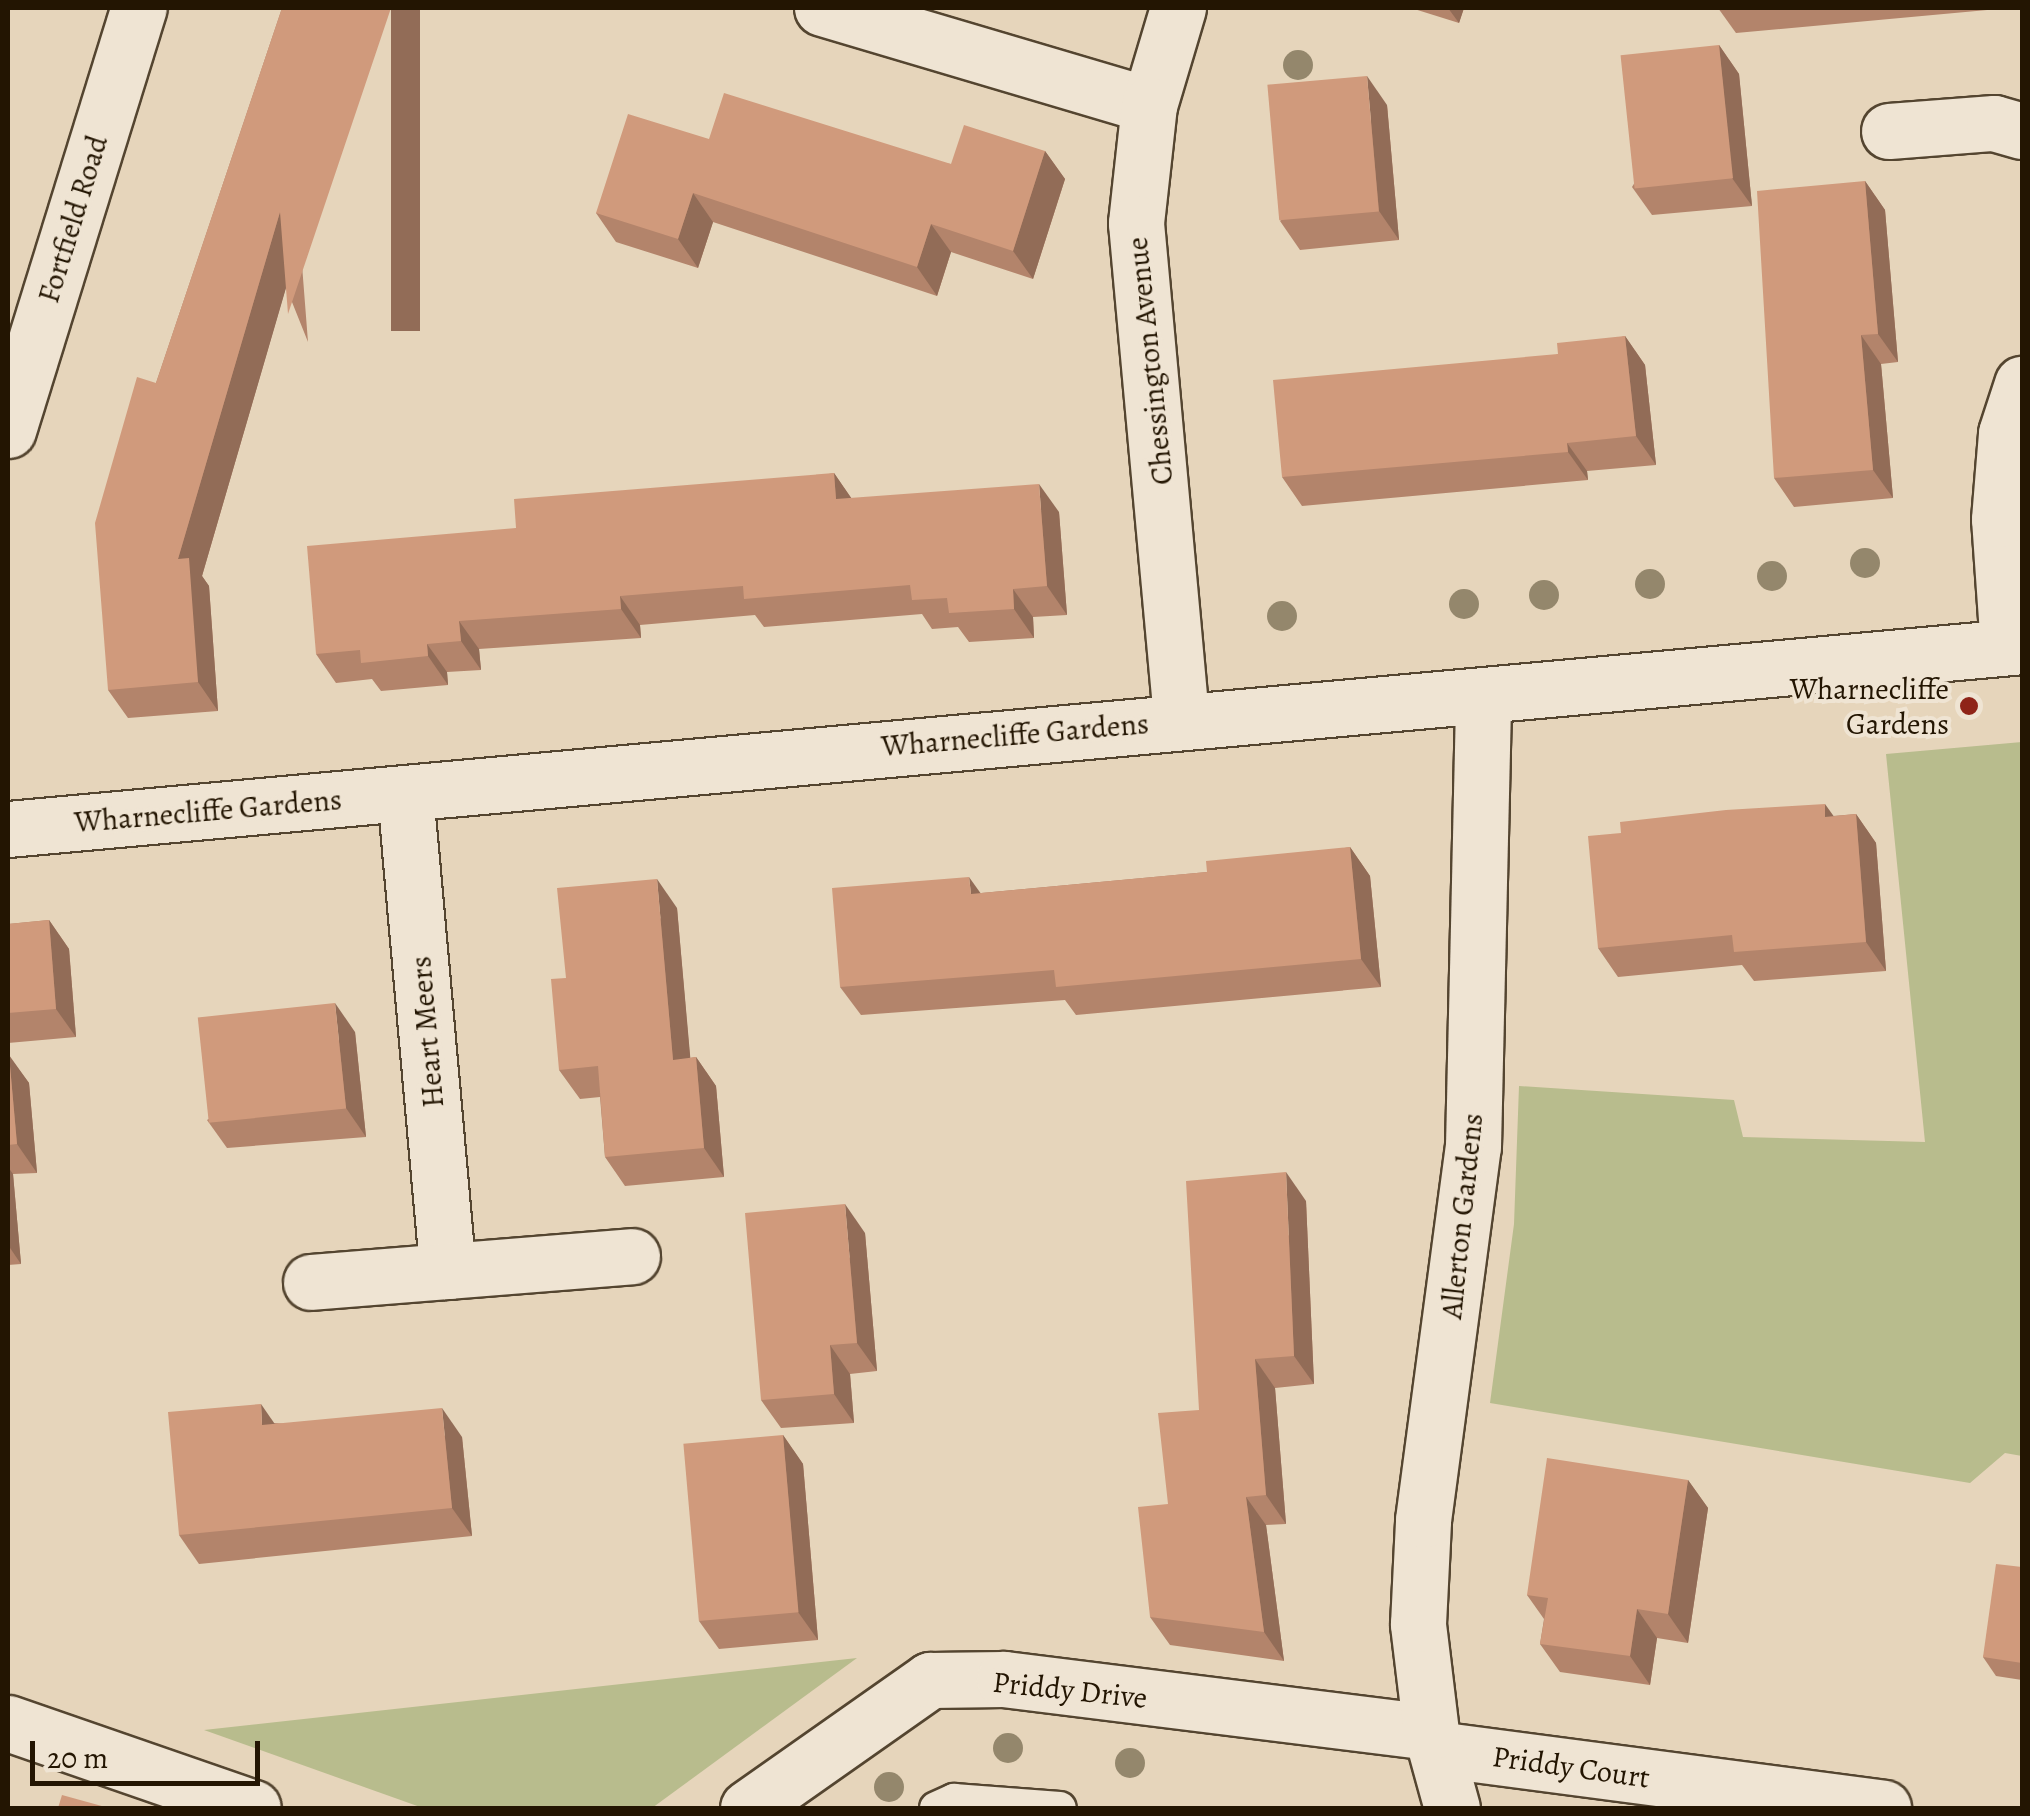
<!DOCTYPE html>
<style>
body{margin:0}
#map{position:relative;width:2030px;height:1816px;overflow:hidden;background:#e6d5bb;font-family:Alegreya,serif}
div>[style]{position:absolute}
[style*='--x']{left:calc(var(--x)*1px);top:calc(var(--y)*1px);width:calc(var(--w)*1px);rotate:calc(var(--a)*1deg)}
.green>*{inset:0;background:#b8bc8d}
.roads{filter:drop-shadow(2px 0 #544530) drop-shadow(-2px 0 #544530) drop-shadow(0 2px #544530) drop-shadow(0 -2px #544530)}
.service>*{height:32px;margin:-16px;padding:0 16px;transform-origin:16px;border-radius:16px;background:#efe4d3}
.minor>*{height:55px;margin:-27.5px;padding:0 27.5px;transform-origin:27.5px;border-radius:27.5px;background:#efe4d3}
.tertiary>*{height:55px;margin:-27.5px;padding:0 27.5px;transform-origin:27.5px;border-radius:27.5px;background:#efe4d3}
.trees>*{width:30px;height:30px;margin:-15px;border-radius:50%;background:#94876c}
.wall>*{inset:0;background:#b3846b}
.shaded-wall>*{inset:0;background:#926c57;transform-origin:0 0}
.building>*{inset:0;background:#d09a7c;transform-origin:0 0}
.dots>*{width:28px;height:28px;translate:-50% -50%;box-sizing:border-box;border:5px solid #efe4d3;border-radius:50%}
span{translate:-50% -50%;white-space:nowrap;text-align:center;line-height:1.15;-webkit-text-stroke:8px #efe4d3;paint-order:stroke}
.street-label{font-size:30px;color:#231502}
.poi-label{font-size:30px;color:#231502}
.right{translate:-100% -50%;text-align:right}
.frame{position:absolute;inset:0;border:10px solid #231502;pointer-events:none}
.scale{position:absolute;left:30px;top:1741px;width:230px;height:45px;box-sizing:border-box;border:5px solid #231502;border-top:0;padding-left:12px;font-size:30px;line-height:35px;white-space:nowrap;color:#231502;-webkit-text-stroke:8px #efe4d3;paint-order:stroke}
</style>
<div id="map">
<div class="green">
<div style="clip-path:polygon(2022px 742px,2022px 1456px,2005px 1453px,1970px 1483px,1490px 1403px,1514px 1224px,1519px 1086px,1734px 1100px,1743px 1137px,1925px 1142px,1886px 754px)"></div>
<div style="clip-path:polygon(857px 1658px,652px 1808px,423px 1808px,204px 1730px)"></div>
</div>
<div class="roads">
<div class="service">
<div style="--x:936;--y:1808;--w:20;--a:-24"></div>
<div style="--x:954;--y:1800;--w:106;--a:4.3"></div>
</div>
<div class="minor">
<div style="--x:822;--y:8;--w:341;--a:16.5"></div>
<div style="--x:1178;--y:8;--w:101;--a:106.6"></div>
<div style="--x:1149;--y:105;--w:119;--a:96.3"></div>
<div style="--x:1136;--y:223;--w:499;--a:84.8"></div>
<div style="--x:1889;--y:131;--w:105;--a:-4.4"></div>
<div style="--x:1994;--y:123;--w:29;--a:16"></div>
<div style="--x:2008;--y:647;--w:128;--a:-94"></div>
<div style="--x:1999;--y:519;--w:86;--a:-85.3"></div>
<div style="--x:2006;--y:433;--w:52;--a:-71.9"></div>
<div style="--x:405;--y:793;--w:480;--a:84.9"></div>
<div style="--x:311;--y:1282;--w:322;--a:-4.6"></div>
<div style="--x:8;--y:1723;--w:259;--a:19.1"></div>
<div style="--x:1437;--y:1749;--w:450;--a:7.5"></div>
<div style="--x:748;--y:1808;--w:223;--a:-35.1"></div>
<div style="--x:930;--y:1680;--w:74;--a:-0.8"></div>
<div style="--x:1004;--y:1679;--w:430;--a:7.1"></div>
<div style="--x:1452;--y:1808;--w:79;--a:-105.4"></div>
<div style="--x:1431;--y:1732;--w:109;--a:-96.9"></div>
<div style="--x:1418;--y:1624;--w:104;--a:-87.2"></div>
<div style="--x:1423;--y:1520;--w:377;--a:-82.4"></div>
<div style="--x:1473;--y:1146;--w:449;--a:-88.7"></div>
</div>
<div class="tertiary">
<div style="--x:8;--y:430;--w:442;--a:-72.8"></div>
<div style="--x:8;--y:829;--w:2022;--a:-5.19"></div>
</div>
</div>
<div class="trees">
<div style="left:1298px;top:65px"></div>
<div style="left:1865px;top:563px"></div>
<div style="left:1772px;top:576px"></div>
<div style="left:1650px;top:584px"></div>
<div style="left:1544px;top:595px"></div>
<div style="left:1464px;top:604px"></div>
<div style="left:1282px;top:616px"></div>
<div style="left:1008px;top:1748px"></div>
<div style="left:1130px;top:1763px"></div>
<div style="left:889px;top:1787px"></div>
</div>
<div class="wall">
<div style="clip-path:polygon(282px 8px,308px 342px,286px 287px,202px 576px,209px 586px,218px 711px,128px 718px,108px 690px,156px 383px)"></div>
<div style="clip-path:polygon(1411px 8px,1464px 8px,1459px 23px)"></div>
<div style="clip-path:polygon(1718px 8px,1998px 8px,1998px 9px,1736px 33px)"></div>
<div style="clip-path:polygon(1719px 45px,1739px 74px,1752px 206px,1652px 215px,1632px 187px)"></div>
<div style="clip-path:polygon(1387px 105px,1399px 240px,1300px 250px,1280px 221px)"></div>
<div style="clip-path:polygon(709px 139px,951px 164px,1045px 151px,1065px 179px,1033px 279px,951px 252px,937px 296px,713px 222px,698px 268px,616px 242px,596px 213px)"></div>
<div style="clip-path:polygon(1865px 181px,1885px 210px,1898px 362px,1881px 364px,1893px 498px,1794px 507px,1774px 478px)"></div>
<div style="clip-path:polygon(1625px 336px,1645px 365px,1656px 465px,1587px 471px,1588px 480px,1302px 506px,1282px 477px,1558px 354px)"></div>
<div style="clip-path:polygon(834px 473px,851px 498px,1059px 512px,1067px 615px,1033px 617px,1034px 638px,969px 642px,958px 627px,932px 629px,922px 614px,764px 627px,755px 615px,640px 625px,641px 638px,479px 649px,481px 670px,447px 672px,448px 685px,381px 691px,372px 679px,336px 683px,316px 654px,516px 528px)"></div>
<div style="clip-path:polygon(1856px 814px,1876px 843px,1886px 971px,1754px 981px,1742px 965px,1618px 977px,1598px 948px,1833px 816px)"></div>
<div style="clip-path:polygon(1350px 847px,1370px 876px,1381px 987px,1076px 1015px,1065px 1000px,861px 1015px,840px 987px,981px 893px,1207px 872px)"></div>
<div style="clip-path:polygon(677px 908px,690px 1058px,696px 1057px,716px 1086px,724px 1177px,625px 1186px,605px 1157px,600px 1097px,580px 1099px,559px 1070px,566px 978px)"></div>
<div style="clip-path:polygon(49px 920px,69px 949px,76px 1037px,8px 1043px,8px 924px)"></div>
<div style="clip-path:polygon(355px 1032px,366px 1137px,227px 1148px,207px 1120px)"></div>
<div style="clip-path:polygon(8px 1055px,29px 1083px,37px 1173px,13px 1174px,21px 1264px,8px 1265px)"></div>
<div style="clip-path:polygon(1306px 1201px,1314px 1384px,1275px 1388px,1286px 1524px,1266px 1525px,1284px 1661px,1170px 1645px,1150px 1617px,1168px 1504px,1199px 1410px)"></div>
<div style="clip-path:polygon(865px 1233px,877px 1371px,850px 1374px,854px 1423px,781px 1428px,761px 1400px)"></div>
<div style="clip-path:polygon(274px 1423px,462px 1437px,472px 1536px,199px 1564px,179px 1535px)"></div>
<div style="clip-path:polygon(783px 1435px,803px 1464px,818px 1640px,719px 1649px,699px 1621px)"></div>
<div style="clip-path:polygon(1688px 1480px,1708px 1508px,1688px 1643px,1657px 1638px,1650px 1685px,1560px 1672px,1540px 1644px,1544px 1619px,1527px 1595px)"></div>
<div style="clip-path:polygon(2022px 1567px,2022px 1680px,1996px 1676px,1983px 1657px)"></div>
</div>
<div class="shaded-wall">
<div style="left:391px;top:8px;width:29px;height:323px"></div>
<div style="clip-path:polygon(1448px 8px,1464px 8px,1459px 23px)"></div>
<div style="clip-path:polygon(1719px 45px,1739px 74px,1752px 206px,1732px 178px)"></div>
<div style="clip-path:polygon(1367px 76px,1387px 105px,1399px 240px,1379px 211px)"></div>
<div style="clip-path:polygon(1045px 151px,1065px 179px,1033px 279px,1013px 251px)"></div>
<div style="clip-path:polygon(1865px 181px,1885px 210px,1898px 362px,1878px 334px)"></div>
<div style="clip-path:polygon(693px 193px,713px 222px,698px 268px,678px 239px)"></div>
<div style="clip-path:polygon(280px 212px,300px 240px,202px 576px,209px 586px,218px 711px,198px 682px,178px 559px)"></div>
<div style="clip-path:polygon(931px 224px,951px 252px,937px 296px,917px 267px)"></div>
<div style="clip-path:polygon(1861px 335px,1881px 364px,1893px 498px,1873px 470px)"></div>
<div style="clip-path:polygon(1625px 336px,1645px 365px,1656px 465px,1636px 436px)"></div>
<div style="clip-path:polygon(1567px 443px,1587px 471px,1588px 480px,1568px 452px)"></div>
<div style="clip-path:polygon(834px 473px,854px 502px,836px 499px)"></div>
<div style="clip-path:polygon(1039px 484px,1059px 512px,1067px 615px,1047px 586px)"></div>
<div style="clip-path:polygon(1013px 589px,1033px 617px,1034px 638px,1014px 609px)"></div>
<div style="clip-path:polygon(620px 596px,640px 625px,641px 638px,621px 609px)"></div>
<div style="clip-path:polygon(459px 621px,479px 649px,481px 670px,461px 641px)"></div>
<div style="clip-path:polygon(427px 644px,447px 672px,448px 685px,428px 656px)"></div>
<div style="clip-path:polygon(1825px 804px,1845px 832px,1825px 817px)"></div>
<div style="clip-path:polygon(1856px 814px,1876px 843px,1886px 971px,1866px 942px)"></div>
<div style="clip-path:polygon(1350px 847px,1370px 876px,1381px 987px,1361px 959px)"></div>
<div style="clip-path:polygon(969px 877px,989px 905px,971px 894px)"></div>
<div style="clip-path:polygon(657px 879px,677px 908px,693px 1088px,673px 1060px)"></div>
<div style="clip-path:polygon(49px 920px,69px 949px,76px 1037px,56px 1009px)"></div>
<div style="clip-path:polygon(335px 1003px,355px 1032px,366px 1137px,346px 1108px)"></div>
<div style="clip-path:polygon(9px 1055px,29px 1083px,37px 1173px,17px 1144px)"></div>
<div style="clip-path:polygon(696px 1057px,716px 1086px,724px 1177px,704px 1148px)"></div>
<div style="clip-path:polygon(8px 1167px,13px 1174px,21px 1264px,8px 1245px)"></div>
<div style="clip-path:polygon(1286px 1172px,1306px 1201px,1314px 1384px,1294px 1356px)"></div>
<div style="clip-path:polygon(845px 1204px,865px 1233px,877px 1371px,857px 1343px)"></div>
<div style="clip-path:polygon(830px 1345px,850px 1374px,854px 1423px,834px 1394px)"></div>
<div style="clip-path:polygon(1255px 1359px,1275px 1388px,1286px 1524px,1266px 1495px)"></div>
<div style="clip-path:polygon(261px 1404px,281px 1433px,262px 1425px)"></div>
<div style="clip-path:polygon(442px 1408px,462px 1437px,472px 1536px,452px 1508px)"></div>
<div style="clip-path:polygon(783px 1435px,803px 1464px,818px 1640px,798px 1612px)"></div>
<div style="clip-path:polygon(1688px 1480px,1708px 1508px,1688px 1643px,1668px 1614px)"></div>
<div style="clip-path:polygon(1246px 1497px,1266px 1525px,1284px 1661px,1264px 1632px)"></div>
<div style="clip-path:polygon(1637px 1609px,1657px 1638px,1650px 1685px,1630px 1656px)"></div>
</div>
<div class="building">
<div style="clip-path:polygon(282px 8px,391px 8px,288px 314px,280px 212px,178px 559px,189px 558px,198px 682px,108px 690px,95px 523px,137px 377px,156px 383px)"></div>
<div style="left:1719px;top:45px;width:134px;height:99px;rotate:84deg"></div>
<div style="left:1367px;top:76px;width:136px;height:100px;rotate:85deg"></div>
<div style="clip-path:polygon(724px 93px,951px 164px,964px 125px,1045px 151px,1013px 251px,931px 224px,917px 267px,693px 193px,678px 239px,596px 213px,628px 114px,709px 139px)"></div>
<div style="clip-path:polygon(1865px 181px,1878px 334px,1861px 335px,1873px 470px,1774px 478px,1757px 191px)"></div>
<div style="clip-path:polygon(1625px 336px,1636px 436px,1567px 443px,1568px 452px,1282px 477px,1273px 380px,1558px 354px,1557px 343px)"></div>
<div style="clip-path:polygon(834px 473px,836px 499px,1039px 484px,1047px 586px,1013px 589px,1014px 609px,949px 613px,947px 598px,912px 600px,910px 585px,744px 599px,743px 586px,620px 596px,621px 609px,459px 621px,461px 641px,427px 644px,428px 656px,361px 663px,360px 650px,316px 654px,307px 546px,516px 528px,514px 499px)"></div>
<div style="clip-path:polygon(1825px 804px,1825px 817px,1856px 814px,1866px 942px,1734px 952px,1732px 935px,1598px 948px,1588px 836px,1621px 833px,1620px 822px,1726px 810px)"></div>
<div style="clip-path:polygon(1350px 847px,1361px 959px,1056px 987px,1054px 970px,840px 987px,832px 888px,969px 877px,971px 894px,1207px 872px,1206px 861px)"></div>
<div style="clip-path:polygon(657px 879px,673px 1060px,696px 1057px,704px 1148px,605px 1157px,598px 1066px,559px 1070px,551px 979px,566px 978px,557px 888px)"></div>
<div style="clip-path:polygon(49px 920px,56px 1009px,8px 1013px,8px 924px)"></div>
<div style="left:335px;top:1003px;width:106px;height:138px;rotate:84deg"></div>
<div style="clip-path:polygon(8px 1055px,9px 1055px,17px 1144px,8px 1145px)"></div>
<div style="clip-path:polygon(1286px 1172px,1294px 1356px,1255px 1359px,1266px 1495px,1246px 1497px,1264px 1632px,1150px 1617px,1138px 1507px,1168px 1504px,1158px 1413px,1199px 1410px,1186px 1181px)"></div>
<div style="clip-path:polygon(845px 1204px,857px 1343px,830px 1345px,834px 1394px,761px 1400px,745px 1213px)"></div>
<div style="clip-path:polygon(261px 1404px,262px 1425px,442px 1408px,452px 1508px,179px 1535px,168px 1412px)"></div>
<div style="left:783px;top:1435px;width:178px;height:100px;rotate:85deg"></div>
<div style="clip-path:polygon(1547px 1458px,1688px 1480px,1668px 1614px,1637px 1609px,1630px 1656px,1540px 1644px,1548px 1598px,1527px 1595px)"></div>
<div style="clip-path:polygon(1996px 1564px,2022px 1567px,2022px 1663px,1983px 1657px)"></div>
<div style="clip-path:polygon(62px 1795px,109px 1808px,58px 1808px)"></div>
</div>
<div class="dots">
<div style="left:1969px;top:706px;background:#8f2418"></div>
</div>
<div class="street-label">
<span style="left:73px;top:219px;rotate:-73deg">Fortfield Road</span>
<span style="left:1150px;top:361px;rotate:-96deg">Chessington Avenue</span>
<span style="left:1015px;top:735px;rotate:-5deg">Wharnecliffe Gardens</span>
<span style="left:208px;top:811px;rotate:-5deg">Wharnecliffe Gardens</span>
<span style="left:427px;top:1032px;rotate:-95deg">Heart Meers</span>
<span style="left:1462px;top:1216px;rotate:-84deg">Allerton Gardens</span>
<span style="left:1070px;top:1690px;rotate:6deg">Priddy Drive</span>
<span style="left:1571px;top:1767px;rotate:8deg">Priddy Court</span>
</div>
<div class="poi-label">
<span class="right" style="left:1949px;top:706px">Wharnecliffe<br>Gardens</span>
</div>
<div class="frame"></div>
<div class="scale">20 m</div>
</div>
